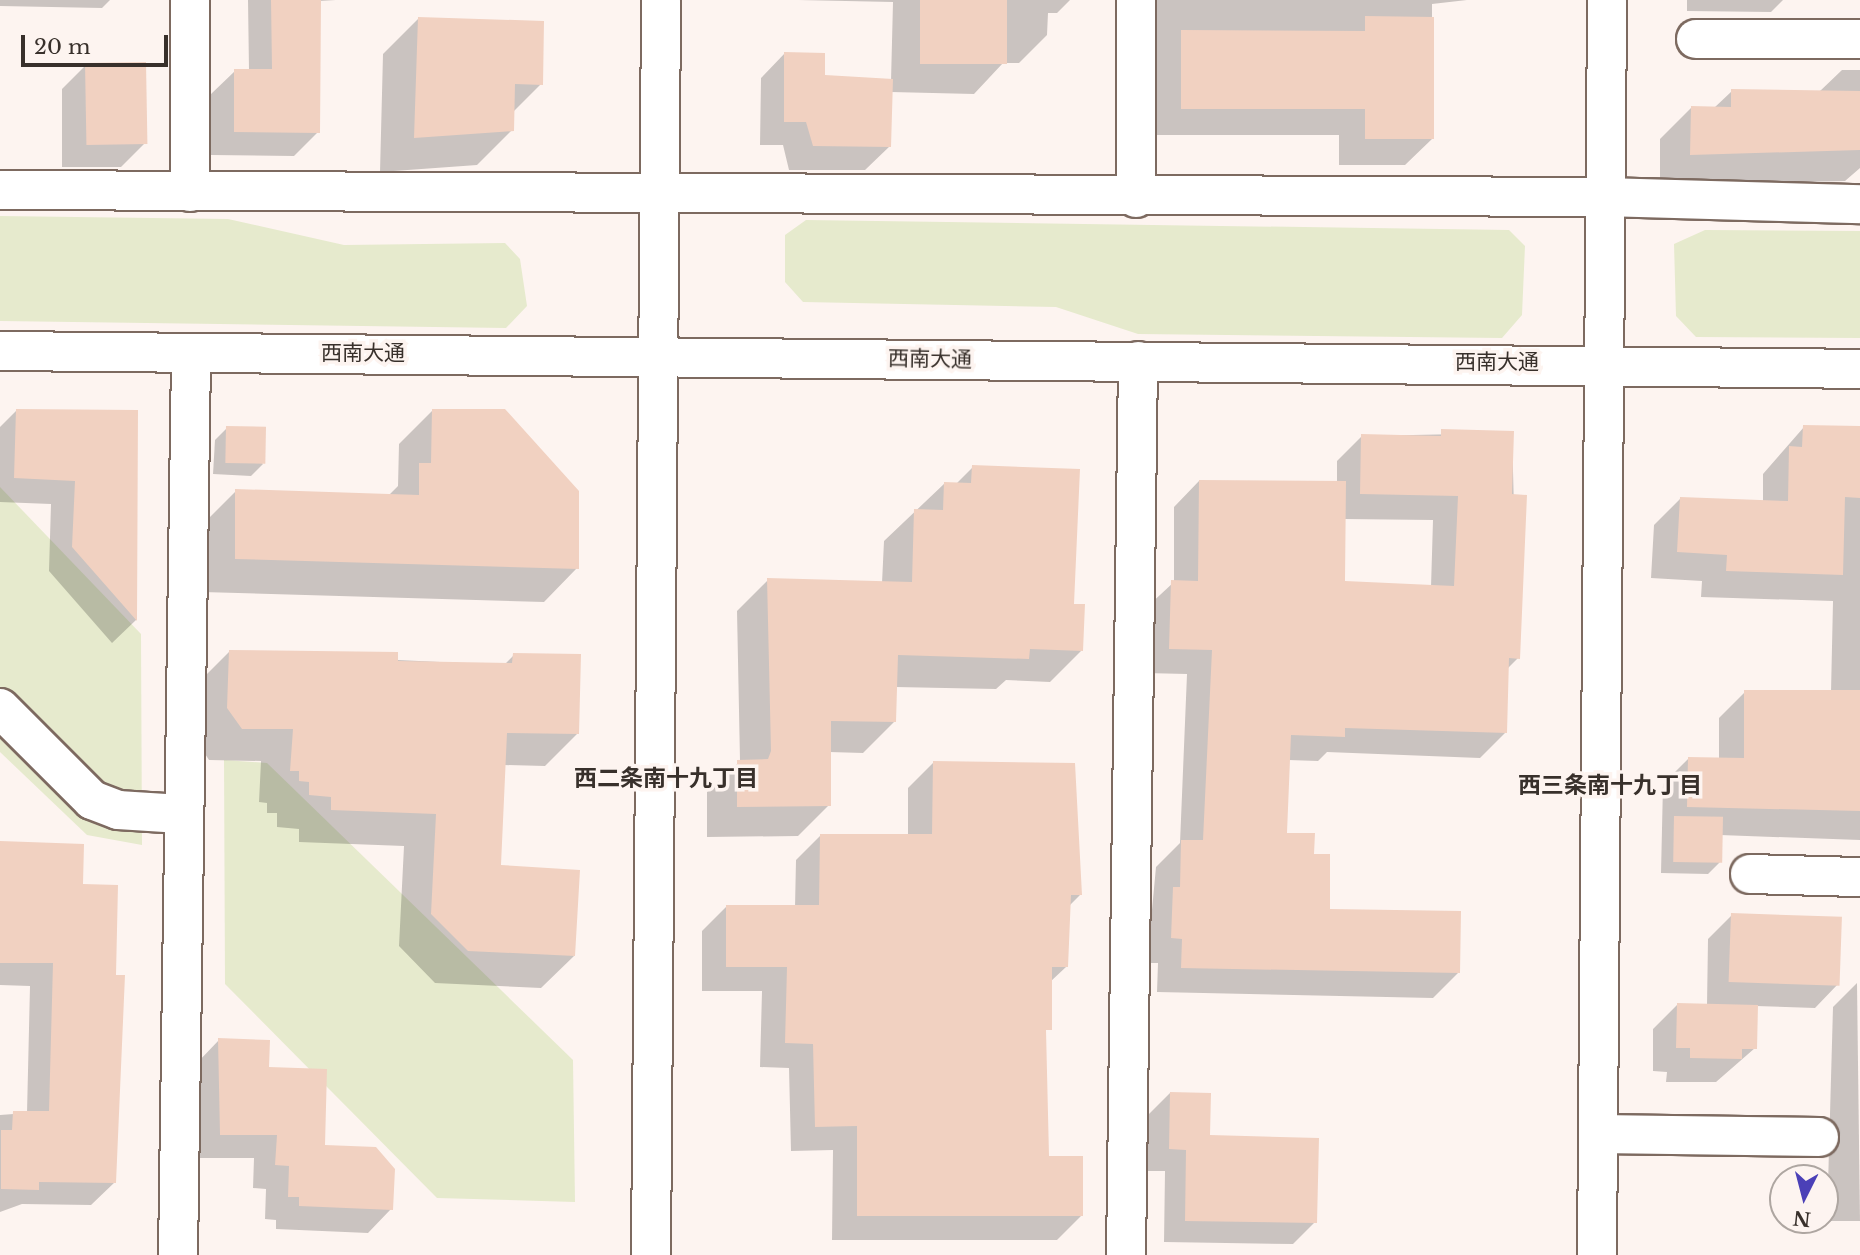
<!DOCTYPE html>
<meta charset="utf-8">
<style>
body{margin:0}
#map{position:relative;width:1860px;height:1255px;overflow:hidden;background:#fdf4f0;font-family:"Libre Baskerville","Noto Sans JP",serif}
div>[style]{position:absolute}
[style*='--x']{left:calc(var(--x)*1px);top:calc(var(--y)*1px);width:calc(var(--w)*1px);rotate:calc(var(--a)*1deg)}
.green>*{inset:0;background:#e6eacd}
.shadow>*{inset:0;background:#0003}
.building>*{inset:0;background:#f1d1c1;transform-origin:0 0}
.roads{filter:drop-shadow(2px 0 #7d6a60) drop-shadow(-2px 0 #7d6a60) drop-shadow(0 2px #7d6a60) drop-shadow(0 -2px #7d6a60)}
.minor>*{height:38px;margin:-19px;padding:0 19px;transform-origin:19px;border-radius:19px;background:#fff}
span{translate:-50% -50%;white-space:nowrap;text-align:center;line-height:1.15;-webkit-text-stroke:7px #fdf4f0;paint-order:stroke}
.street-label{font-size:21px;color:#38302b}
.neighbourhood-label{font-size:23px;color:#38302b;font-weight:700}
.north{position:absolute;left:1769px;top:1164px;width:70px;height:70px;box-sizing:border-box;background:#fdf4f0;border:2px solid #aea6a1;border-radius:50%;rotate:186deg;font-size:19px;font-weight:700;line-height:28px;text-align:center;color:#38302b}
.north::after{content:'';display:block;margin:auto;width:24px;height:32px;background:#4b40b7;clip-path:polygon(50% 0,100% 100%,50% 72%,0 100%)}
.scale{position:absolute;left:21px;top:35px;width:147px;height:32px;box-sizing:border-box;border:4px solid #38302b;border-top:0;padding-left:9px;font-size:21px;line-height:24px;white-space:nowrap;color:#38302b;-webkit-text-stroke:5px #fdf4f0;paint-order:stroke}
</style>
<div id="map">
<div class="green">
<div style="clip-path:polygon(0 216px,228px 219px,344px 245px,505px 243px,520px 259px,527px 306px,506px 328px,0 321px)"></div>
<div style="clip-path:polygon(806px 220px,1509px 230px,1525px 246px,1522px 315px,1502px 338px,1138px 334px,1056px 307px,803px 302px,785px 282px,785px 235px)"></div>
<div style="clip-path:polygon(1705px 230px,1860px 231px,1860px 338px,1696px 337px,1676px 316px,1674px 244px)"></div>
<div style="clip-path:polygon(0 487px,141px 634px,142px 845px,87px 835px,0 752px)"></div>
<div style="clip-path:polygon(224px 760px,267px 763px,573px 1060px,575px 1202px,437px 1198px,225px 984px)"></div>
</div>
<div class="shadow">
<div style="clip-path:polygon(0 0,110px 0,102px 8px,0 6px)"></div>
<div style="clip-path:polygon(248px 0,336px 0,319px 1px,318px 132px,294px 156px,211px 155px,211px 94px,235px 71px,249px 71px)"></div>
<div style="clip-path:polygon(798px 0,1070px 0,1057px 13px,1048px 13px,1047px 35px,1019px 63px,1003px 63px,974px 94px,891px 92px,890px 146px,865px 170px,789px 170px,783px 145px,760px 145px,761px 78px,785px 53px,823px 77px,891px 81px,893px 2px)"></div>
<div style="clip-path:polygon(1153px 0,1467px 0,1432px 4px,1432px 139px,1405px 165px,1339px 165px,1339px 135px,1155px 135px)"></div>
<div style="clip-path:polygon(1687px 0,1783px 0,1771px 12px,1687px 11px)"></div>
<div style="clip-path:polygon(418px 19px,541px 84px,512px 113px,512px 130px,477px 165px,380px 172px,383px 54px)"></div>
<div style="clip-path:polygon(86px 65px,145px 143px,121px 167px,62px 167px,62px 89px)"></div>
<div style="clip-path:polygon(1842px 70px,1860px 70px,1860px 168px,1845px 181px,1660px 185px,1660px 139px,1691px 108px,1714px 108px,1732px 91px,1819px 92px)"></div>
<div style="clip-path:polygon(17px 410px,136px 412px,136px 620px,112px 643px,49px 571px,51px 504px,0 502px,0 427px)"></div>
<div style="clip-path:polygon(432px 411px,577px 568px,544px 602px,202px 592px,202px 525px,236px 491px,388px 496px,398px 486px,399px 444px)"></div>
<div style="clip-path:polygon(1804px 427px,1860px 428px,1860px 840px,1720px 835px,1720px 862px,1708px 874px,1661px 873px,1663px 784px,1689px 758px,1719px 759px,1719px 718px,1745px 692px,1831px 692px,1833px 601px,1701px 597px,1702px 581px,1651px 578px,1654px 525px,1680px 499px,1763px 502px,1763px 474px)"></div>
<div style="clip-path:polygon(227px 428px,263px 464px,251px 476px,213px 474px,215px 440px)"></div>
<div style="clip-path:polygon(evenodd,1512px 433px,1518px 658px,1507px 669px,1505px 733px,1480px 758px,1327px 752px,1318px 761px,1288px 760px,1285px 835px,1312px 855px,1328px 911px,1458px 973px,1433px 998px,1157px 992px,1158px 963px,1147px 963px,1156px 867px,1180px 843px,1187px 674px,1144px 673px,1147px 607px,1174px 582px,1174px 507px,1199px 481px,1337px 483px,1337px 461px,1362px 436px,1512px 433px,1344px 519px,1433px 520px,1431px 587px,1343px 583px,1344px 519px)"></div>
<div style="clip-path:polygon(973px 467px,1072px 606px,1081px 651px,1050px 682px,1006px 680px,996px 689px,895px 687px,894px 722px,863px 753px,829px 752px,829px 805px,798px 836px,707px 837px,707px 792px,740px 761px,737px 611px,768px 580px,882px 583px,884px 541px,945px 483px,956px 484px)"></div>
<div style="clip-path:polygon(229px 652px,504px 665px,514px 655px,578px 733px,545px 766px,504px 765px,500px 867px,574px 956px,541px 988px,435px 983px,399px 946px,404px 846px,299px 842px,299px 829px,277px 827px,277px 813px,267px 813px,267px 803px,259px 802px,261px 761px,209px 760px,196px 740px,197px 684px)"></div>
<div style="clip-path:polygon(933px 763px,1080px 895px,1069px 906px,1066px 967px,1050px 982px,1045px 1035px,1048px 1158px,1082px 1215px,1057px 1240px,832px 1240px,833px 1150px,791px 1151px,789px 1068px,760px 1067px,762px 991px,702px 991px,702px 931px,727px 906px,795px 907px,796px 860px,821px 835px,908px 836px,908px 788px)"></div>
<div style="clip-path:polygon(0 843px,81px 886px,115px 1182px,91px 1205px,22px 1204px,0 1212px,0 1115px,27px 1113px,30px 986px,0 985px)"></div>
<div style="clip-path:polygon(1732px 915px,1839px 983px,1815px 1008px,1756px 1006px,1755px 1048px,1716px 1082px,1666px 1082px,1667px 1072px,1653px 1071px,1653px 1029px,1677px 1005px,1707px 1005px,1708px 939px)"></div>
<div style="clip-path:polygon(1857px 983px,1860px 1221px,1827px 1221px,1833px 1007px)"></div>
<div style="clip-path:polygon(219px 1040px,267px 1069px,323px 1147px,391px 1209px,368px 1233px,276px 1229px,276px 1220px,265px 1219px,266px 1189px,253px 1188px,254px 1158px,197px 1158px,196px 1064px)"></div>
<div style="clip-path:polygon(1170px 1093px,1208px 1137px,1315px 1222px,1293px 1244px,1164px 1242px,1165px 1171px,1147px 1171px,1148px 1115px)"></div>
</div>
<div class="building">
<div style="clip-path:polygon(271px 0,321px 0,320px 133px,234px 132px,234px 69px,272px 69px)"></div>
<div style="left:920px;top:0;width:87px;height:64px"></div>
<div style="clip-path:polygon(1365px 16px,1434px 17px,1434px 139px,1365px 139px,1365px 109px,1181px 109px,1181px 30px,1365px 31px)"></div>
<div style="clip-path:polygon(418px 17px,544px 21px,543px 85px,515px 84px,514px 131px,414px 138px)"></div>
<div style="clip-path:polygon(784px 52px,825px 53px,825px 75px,893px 79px,891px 147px,813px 146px,806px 122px,784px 122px)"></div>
<div style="left:146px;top:62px;width:82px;height:61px;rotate:89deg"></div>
<div style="clip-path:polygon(1731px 89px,1860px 91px,1860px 150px,1690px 155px,1691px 106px,1731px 107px)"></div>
<div style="clip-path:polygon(16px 409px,138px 410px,137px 621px,72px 547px,75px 481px,14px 478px)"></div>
<div style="clip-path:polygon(432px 409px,505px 409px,579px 491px,579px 569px,235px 559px,235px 489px,419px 495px,419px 463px,431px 463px)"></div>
<div style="clip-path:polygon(1803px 425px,1860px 426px,1860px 498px,1845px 497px,1843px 575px,1726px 571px,1727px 555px,1677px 552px,1680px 497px,1788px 501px,1789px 446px,1802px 447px)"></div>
<div style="left:226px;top:426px;width:40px;height:37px;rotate:1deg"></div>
<div style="clip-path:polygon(1441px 429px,1514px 431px,1512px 494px,1527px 495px,1520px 659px,1509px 658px,1507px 733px,1345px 728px,1345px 737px,1291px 735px,1287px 833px,1315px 833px,1314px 854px,1330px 854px,1330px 909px,1461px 911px,1460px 973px,1181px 968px,1182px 939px,1171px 938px,1173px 887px,1180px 887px,1181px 840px,1203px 840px,1212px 650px,1169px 649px,1171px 580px,1198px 581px,1199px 480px,1346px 481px,1345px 581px,1454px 586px,1458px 496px,1360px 494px,1361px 434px,1441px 436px)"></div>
<div style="clip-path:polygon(972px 465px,1080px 469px,1074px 604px,1085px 604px,1083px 651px,1030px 649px,1029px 659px,898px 655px,896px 722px,831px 721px,831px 806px,737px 807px,737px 760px,768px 759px,771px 751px,767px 578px,912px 582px,914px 509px,943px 510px,944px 482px,971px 483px)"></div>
<div style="clip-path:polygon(229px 650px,398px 652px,398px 661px,512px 663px,513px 653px,581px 654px,579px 734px,507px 733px,501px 865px,580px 870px,575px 956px,468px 951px,431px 914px,436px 814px,331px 810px,331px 797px,309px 795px,309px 782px,299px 781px,299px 771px,290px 771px,293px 729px,242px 729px,227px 708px)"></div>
<div style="clip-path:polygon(1744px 690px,1860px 690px,1860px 811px,1687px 807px,1688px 757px,1744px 758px)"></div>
<div style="clip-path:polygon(933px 761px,1075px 763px,1082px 895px,1071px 895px,1068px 967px,1052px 967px,1052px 1030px,1046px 1030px,1049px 1156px,1083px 1156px,1083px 1216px,857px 1216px,857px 1126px,815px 1127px,813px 1044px,785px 1043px,787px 967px,726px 967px,726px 905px,819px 905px,820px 834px,932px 834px)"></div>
<div style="left:1674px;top:816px;width:49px;height:46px;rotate:1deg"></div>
<div style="clip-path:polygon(0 841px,84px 844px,83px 884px,118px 885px,116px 975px,125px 975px,116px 1183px,39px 1182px,39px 1190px,1px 1189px,1px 1130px,12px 1130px,13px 1111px,49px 1111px,53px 963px,0 963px)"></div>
<div style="left:1731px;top:913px;width:111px;height:69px;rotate:2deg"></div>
<div style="clip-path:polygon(1677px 1003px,1758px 1005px,1757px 1049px,1742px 1049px,1742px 1059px,1690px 1058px,1690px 1048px,1676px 1048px)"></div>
<div style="clip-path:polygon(218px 1038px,270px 1040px,269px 1067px,327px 1069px,325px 1145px,376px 1147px,395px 1169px,393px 1210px,299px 1206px,299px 1197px,288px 1197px,289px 1166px,275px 1165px,277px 1135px,220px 1135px)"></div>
<div style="clip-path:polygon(1170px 1092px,1211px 1093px,1210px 1135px,1319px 1138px,1317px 1223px,1185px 1221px,1186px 1150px,1169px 1149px)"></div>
</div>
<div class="roads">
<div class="minor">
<div style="--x:1696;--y:39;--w:164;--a:0"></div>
<div style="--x:0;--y:190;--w:1605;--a:0.25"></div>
<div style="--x:1605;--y:197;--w:255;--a:1.6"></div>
<div style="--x:190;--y:192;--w:192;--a:-90"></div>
<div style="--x:1136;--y:198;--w:198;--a:-90"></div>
<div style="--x:0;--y:351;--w:1860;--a:0.55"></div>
<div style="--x:0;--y:708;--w:130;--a:45"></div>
<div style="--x:92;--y:800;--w:28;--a:21"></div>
<div style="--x:118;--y:810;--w:63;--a:3.6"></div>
<div style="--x:1750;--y:874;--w:110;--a:1.6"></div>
<div style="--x:1599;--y:1134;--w:220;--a:0.8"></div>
<div style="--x:178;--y:1255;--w:902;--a:-89.17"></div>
<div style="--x:651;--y:1255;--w:1255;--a:-89.54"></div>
<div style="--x:1126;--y:1255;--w:894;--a:-89.23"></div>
<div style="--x:1597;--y:1255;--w:1255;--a:-89.54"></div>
</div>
</div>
<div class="street-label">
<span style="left:363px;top:353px">西南大通</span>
<span style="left:930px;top:359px;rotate:1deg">西南大通</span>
<span style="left:1497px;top:362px">西南大通</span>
</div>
<div class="neighbourhood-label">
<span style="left:666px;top:778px">西二条南十九丁目</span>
<span style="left:1610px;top:785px">西三条南十九丁目</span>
</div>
<div class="north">N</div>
<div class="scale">20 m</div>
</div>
